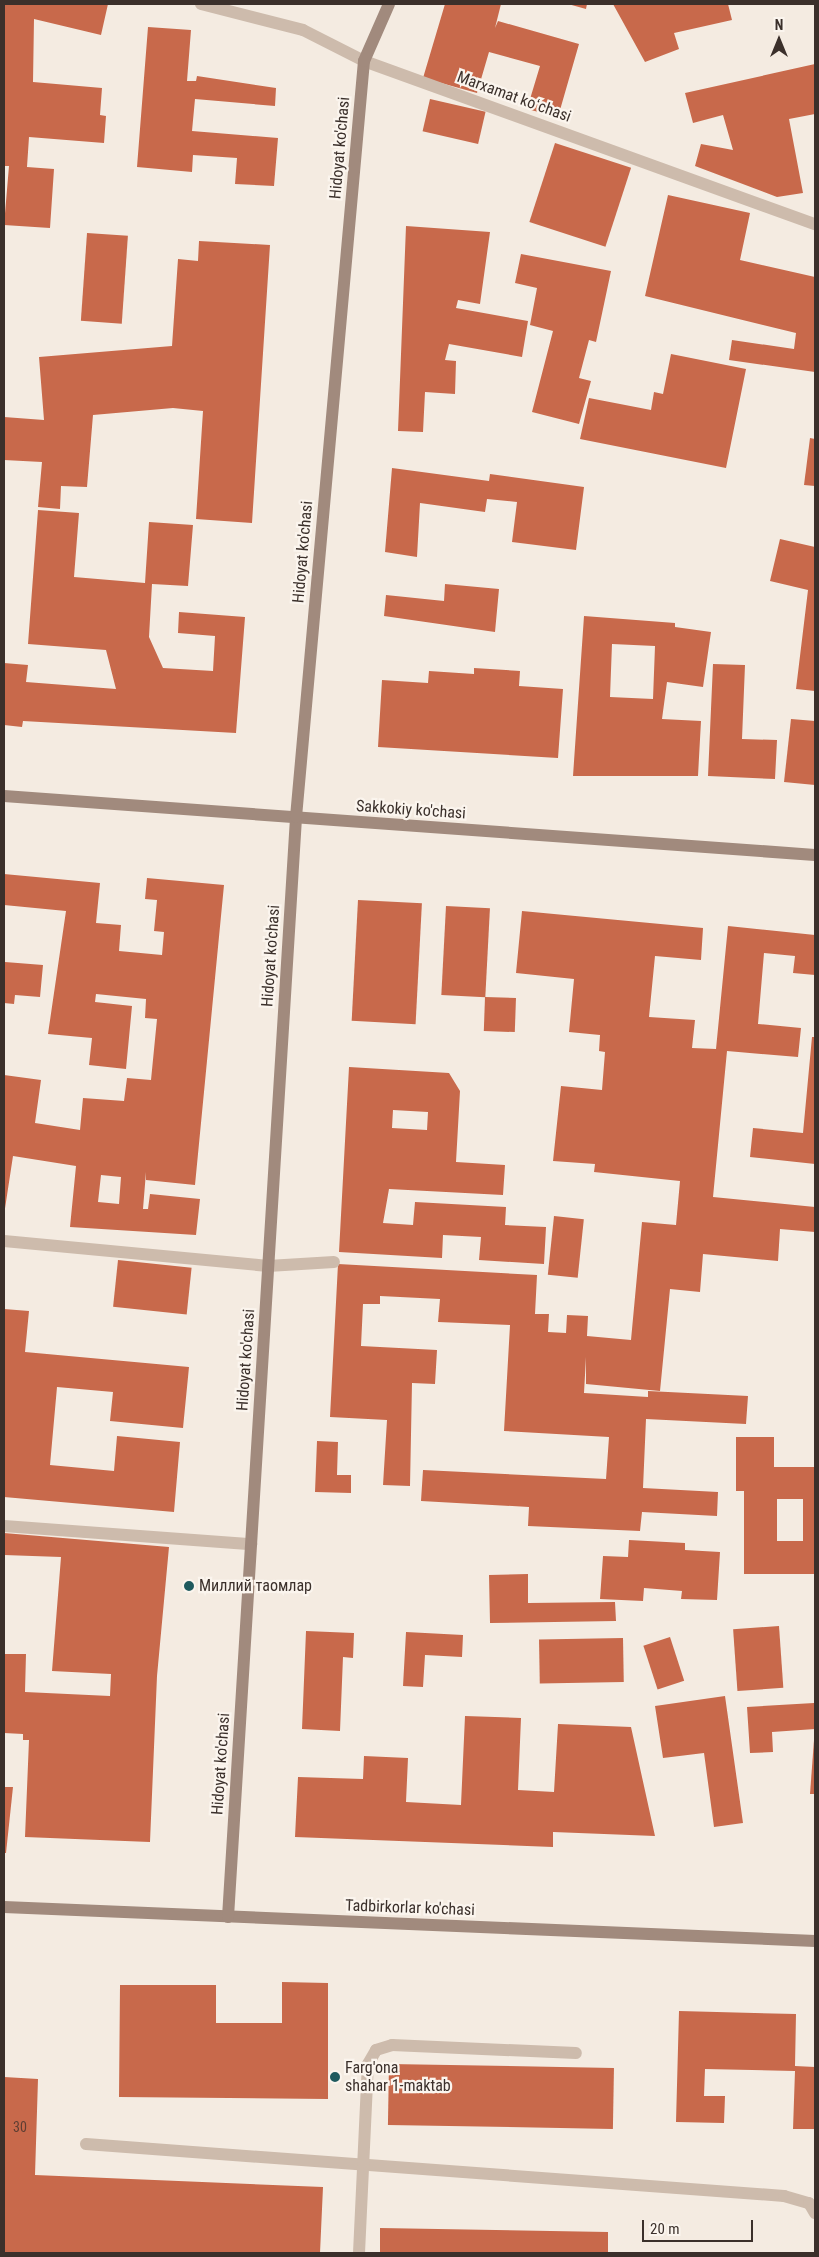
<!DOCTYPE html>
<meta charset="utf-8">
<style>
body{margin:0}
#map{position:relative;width:819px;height:2257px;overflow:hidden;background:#f4ebe1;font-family:"Roboto Condensed",sans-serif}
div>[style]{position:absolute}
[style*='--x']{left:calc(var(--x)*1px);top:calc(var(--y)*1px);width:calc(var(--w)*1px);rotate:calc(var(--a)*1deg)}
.building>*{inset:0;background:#c8694b;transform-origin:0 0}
.lane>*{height:12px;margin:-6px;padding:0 6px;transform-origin:6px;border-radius:6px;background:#cdbbac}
.street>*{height:12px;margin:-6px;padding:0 6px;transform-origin:6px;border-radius:6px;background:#cdbbac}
.secondary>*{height:12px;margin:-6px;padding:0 6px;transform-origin:6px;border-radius:6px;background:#a18a7d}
.dots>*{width:14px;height:14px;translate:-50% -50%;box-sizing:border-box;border:2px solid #fbf5ee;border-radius:50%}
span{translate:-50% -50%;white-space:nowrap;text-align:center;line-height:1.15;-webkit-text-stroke:4.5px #fbf5ee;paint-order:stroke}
.number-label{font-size:14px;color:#5e3e33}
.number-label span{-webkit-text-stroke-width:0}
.street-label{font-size:16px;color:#3b302b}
.poi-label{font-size:16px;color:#3b302b}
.left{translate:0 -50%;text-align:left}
.frame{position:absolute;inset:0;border:5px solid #3b302b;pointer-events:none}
.north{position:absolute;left:754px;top:15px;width:50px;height:50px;-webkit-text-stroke:4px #fbf5ee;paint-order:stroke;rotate:0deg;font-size:14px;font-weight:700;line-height:20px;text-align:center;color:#3b302b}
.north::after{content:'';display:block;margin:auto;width:18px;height:22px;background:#3b302b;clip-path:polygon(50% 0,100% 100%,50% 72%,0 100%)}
.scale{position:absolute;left:642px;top:2220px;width:111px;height:22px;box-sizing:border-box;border:2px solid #3b302b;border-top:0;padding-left:6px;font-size:15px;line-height:18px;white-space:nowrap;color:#3b302b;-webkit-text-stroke:4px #fbf5ee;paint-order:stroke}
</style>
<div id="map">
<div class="building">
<div style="clip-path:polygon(4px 4px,108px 4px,101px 35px,34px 19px,33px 82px,102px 88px,100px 115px,106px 116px,104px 143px,29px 137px,27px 167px,54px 169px,50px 228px,4px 225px,9px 166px,4px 166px)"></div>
<div style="clip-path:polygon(445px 4px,501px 4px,495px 28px,498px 21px,579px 44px,558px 117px,527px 109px,540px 66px,489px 52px,477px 93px,423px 78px)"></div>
<div style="clip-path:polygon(568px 4px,587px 4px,586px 9px)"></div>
<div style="clip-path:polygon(613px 4px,728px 4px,732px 20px,674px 33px,679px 49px,645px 62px)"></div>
<div style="clip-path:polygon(148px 27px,191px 30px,187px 81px,196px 81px,197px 76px,276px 88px,275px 106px,195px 99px,192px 131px,278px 138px,274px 186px,235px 184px,237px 158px,193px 155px,192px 172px,137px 167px)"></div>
<div style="clip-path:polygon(815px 64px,815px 114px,789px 119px,803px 193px,777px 197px,695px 166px,701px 144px,733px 150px,723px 115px,693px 123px,685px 93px)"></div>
<div style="left:430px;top:99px;width:57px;height:33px;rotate:13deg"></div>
<div style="left:555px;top:143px;width:80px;height:83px;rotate:18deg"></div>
<div style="clip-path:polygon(668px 195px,750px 213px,740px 260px,815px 277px,815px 372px,729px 360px,732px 340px,794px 349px,796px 333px,645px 296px)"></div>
<div style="clip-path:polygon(406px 226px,490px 232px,480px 304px,458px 300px,456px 308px,528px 321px,522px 357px,449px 344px,445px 360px,456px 361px,455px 394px,425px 392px,423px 432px,398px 431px)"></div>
<div style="left:87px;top:233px;width:41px;height:88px;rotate:4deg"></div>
<div style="clip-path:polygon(199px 241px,270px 245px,252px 523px,196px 519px,203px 411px,173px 408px,93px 415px,87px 487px,61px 486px,60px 509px,38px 507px,42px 462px,4px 460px,4px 417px,44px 420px,39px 357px,172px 346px,178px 259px,198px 261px)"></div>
<div style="clip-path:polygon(521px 254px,611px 271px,596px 342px,589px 340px,579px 378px,591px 381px,579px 424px,532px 412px,553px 331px,530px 325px,537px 288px,515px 283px)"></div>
<div style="clip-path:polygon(671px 354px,746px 369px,726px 468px,580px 439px,589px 398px,651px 410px,654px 392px,663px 394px)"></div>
<div style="clip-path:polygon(810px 438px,815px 439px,815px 486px,804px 485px)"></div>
<div style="clip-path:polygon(392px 468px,489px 481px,490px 474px,584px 487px,576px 550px,512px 542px,517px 502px,487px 499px,485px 512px,420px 503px,417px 557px,385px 552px)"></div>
<div style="clip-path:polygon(38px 510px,79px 513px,74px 577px,145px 583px,149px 522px,193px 525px,188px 586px,152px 584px,149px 637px,163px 668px,213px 671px,215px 636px,178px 633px,179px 612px,245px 617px,236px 733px,23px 721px,22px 727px,4px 725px,4px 663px,28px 665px,26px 682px,116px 689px,106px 650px,28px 644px)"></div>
<div style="clip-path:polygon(780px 539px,815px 547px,815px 691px,796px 689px,808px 590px,770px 581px)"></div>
<div style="clip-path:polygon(445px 584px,499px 589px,495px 632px,384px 616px,386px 595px,444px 601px)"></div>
<div style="clip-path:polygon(evenodd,584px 616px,675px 623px,675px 627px,711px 632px,703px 687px,667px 682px,662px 719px,701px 721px,698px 776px,573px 776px,584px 616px,612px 644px,655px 646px,653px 699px,610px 697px,612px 644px)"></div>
<div style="clip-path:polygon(713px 664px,745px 665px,742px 739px,777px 740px,775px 779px,708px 776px)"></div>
<div style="clip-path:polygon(474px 668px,520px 671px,519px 686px,563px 689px,558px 758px,378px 747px,382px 680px,428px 683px,429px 671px,474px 674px)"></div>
<div style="clip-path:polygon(791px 719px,815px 721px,815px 785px,784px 782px)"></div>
<div style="clip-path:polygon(evenodd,4px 874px,100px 883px,96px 923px,121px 925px,119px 951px,162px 955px,164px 932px,154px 931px,157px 900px,145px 899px,147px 878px,224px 885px,195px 1185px,146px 1180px,146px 1172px,143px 1209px,148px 1209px,150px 1194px,200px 1199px,196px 1235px,70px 1227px,76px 1166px,13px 1156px,4px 1215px,4px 1075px,41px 1080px,35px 1123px,80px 1130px,83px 1098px,124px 1101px,127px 1078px,151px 1080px,157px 1019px,145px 1018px,146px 999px,96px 994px,95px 1002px,132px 1006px,126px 1069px,89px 1065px,92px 1038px,48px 1034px,66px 911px,4px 905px,4px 874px,101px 1175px,121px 1177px,119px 1204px,98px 1202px,101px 1175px)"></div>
<div style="left:358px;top:900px;width:64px;height:121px;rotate:3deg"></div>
<div style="left:446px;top:906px;width:44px;height:89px;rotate:3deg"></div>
<div style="clip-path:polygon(522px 911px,703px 928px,701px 960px,655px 956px,649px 1017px,695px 1020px,692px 1048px,716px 1049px,728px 926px,815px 935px,815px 975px,793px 973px,795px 956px,764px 953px,758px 1024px,801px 1028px,798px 1057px,727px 1051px,713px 1197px,815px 1207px,815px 1232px,780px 1229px,778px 1261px,703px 1254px,700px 1292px,670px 1289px,660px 1391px,586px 1384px,586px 1357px,584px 1393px,648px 1397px,648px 1391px,748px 1396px,746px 1424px,646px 1419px,643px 1488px,718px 1492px,717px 1516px,642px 1512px,640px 1531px,528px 1526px,529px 1507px,421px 1501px,423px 1470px,606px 1479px,609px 1437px,504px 1431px,510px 1325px,438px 1322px,440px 1299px,380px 1296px,380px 1304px,363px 1304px,361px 1346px,437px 1350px,435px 1384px,412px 1383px,410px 1486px,383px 1485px,387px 1420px,330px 1417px,338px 1264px,537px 1275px,535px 1314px,549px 1314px,548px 1332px,566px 1333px,567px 1315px,588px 1316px,587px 1336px,631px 1340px,642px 1222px,676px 1225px,680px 1181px,594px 1172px,595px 1164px,553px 1161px,561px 1086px,602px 1090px,605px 1052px,599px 1051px,600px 1035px,569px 1032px,574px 979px,516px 973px)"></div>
<div style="clip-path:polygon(4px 955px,5px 962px,43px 965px,40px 997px,15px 995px,14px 1004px,4px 1003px)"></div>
<div style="left:485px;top:997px;width:31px;height:34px;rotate:2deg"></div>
<div style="clip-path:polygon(812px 1037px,815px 1037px,815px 1164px,750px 1157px,753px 1128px,803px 1133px)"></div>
<div style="clip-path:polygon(evenodd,349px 1067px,449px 1073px,460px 1091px,456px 1162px,505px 1165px,503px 1195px,389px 1189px,383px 1223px,413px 1225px,415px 1202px,506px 1207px,505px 1225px,546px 1227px,544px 1264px,479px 1260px,481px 1237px,443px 1235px,442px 1258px,339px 1252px,349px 1067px,393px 1110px,428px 1112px,427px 1130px,392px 1128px,393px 1110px)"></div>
<div style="left:554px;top:1216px;width:30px;height:59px;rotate:6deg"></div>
<div style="left:118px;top:1260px;width:74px;height:47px;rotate:6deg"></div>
<div style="clip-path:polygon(4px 1309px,29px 1311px,25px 1352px,189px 1367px,183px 1428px,110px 1421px,113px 1392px,57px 1387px,50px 1465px,114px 1471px,117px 1436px,180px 1442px,174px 1512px,4px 1497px)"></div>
<div style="clip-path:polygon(evenodd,736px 1437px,774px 1437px,774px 1467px,815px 1467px,815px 1574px,744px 1574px,744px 1491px,736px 1491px,736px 1437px,777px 1499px,803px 1499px,803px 1541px,777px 1541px,777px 1499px)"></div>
<div style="clip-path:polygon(317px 1441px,338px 1442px,337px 1475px,351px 1475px,351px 1493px,315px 1492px)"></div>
<div style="clip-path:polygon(4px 1533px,169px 1547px,157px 1676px,150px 1842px,25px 1837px,29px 1740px,23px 1740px,23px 1734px,4px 1733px,4px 1654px,26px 1654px,25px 1692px,110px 1696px,111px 1674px,52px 1671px,61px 1557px,4px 1555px)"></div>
<div style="clip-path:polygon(629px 1540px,685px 1543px,685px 1550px,720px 1552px,717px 1600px,681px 1599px,682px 1591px,644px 1588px,643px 1601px,600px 1599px,603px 1556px,628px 1557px)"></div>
<div style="clip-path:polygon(528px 1574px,528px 1603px,615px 1602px,616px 1621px,490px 1623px,489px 1575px)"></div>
<div style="left:779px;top:1626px;width:62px;height:46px;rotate:86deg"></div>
<div style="clip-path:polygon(306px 1631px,354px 1633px,353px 1658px,343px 1657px,340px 1731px,302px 1729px)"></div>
<div style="clip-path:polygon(406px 1632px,463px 1635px,462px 1657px,425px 1655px,423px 1687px,403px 1686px)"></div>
<div style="left:670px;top:1637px;width:46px;height:28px;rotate:72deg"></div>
<div style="left:623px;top:1638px;width:44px;height:84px;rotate:89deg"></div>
<div style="clip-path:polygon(725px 1696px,743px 1823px,714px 1827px,704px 1753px,663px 1758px,655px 1706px)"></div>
<div style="clip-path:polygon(814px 1703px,815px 1729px,772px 1732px,773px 1752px,750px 1753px,747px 1707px)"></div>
<div style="clip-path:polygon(465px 1716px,521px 1718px,518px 1790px,554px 1792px,558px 1724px,631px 1727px,655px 1836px,553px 1832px,553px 1847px,295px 1837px,298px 1777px,363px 1779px,364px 1756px,408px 1758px,406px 1802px,461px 1805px)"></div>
<div style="clip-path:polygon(814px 1740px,815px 1740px,815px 1794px,810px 1794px)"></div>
<div style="clip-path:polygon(4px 1787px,13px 1787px,6px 1853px,4px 1853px)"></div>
<div style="clip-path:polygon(282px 1982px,328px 1983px,328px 2099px,119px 2097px,120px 1985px,216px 1985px,216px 2023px,282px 2023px)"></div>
<div style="clip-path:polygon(679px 2011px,796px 2014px,795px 2066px,815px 2067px,815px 2129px,793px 2129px,795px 2071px,705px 2069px,704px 2096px,725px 2096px,724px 2123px,676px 2122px)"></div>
<div style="left:389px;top:2064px;width:225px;height:61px;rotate:1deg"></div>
<div style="clip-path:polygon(4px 2077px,38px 2079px,35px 2175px,323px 2187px,320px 2253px,4px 2253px)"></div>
<div style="clip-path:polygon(380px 2228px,608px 2232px,608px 2253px,380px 2253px)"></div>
</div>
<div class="lane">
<div style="--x:268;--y:1266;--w:66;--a:-3.5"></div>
<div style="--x:4;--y:1526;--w:248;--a:4.2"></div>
<div style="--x:86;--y:2144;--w:700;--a:4.26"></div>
<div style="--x:784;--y:2196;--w:26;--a:16"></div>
<div style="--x:809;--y:2203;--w:12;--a:59"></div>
<div style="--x:359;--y:2253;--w:189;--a:-87.3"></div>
<div style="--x:368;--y:2064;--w:16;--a:-60"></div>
<div style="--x:376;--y:2050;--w:17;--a:-17"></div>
<div style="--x:392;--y:2045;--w:184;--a:2.5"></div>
</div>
<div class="street">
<div style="--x:201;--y:4;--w:105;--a:14.3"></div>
<div style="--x:303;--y:30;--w:68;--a:26.9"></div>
<div style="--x:364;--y:61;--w:480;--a:19.9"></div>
<div style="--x:4;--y:1241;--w:265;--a:5.4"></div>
</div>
<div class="secondary">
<div style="--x:4;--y:796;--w:813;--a:4.16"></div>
<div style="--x:4;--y:1907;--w:812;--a:2.4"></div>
<div style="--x:228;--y:1917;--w:1102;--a:-86.46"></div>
<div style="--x:296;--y:817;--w:759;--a:-84.86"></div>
<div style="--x:364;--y:61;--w:62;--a:-66.3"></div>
</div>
<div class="dots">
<div style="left:189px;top:1586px;background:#1f5a5e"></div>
<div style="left:335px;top:2077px;background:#1f5a5e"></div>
</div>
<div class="number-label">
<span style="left:20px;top:2127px">30</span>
</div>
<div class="street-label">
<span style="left:514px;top:97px;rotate:20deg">Marxamat koʻchasi</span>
<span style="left:340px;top:148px;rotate:-85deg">Hidoyat ko'chasi</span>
<span style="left:303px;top:552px;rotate:-85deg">Hidoyat ko'chasi</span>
<span style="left:411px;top:810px;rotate:4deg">Sakkokiy ko'chasi</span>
<span style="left:271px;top:956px;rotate:-86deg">Hidoyat ko'chasi</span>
<span style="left:246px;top:1360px;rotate:-86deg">Hidoyat ko'chasi</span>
<span style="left:221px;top:1764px;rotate:-86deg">Hidoyat ko'chasi</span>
<span style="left:410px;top:1908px;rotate:2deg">Tadbirkorlar ko'chasi</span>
</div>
<div class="poi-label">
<span class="left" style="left:199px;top:1586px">Миллий таомлар</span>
<span class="left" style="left:345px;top:2077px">Farg'ona<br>shahar 1-maktab</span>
</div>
<div class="frame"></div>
<div class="north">N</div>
<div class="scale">20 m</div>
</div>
